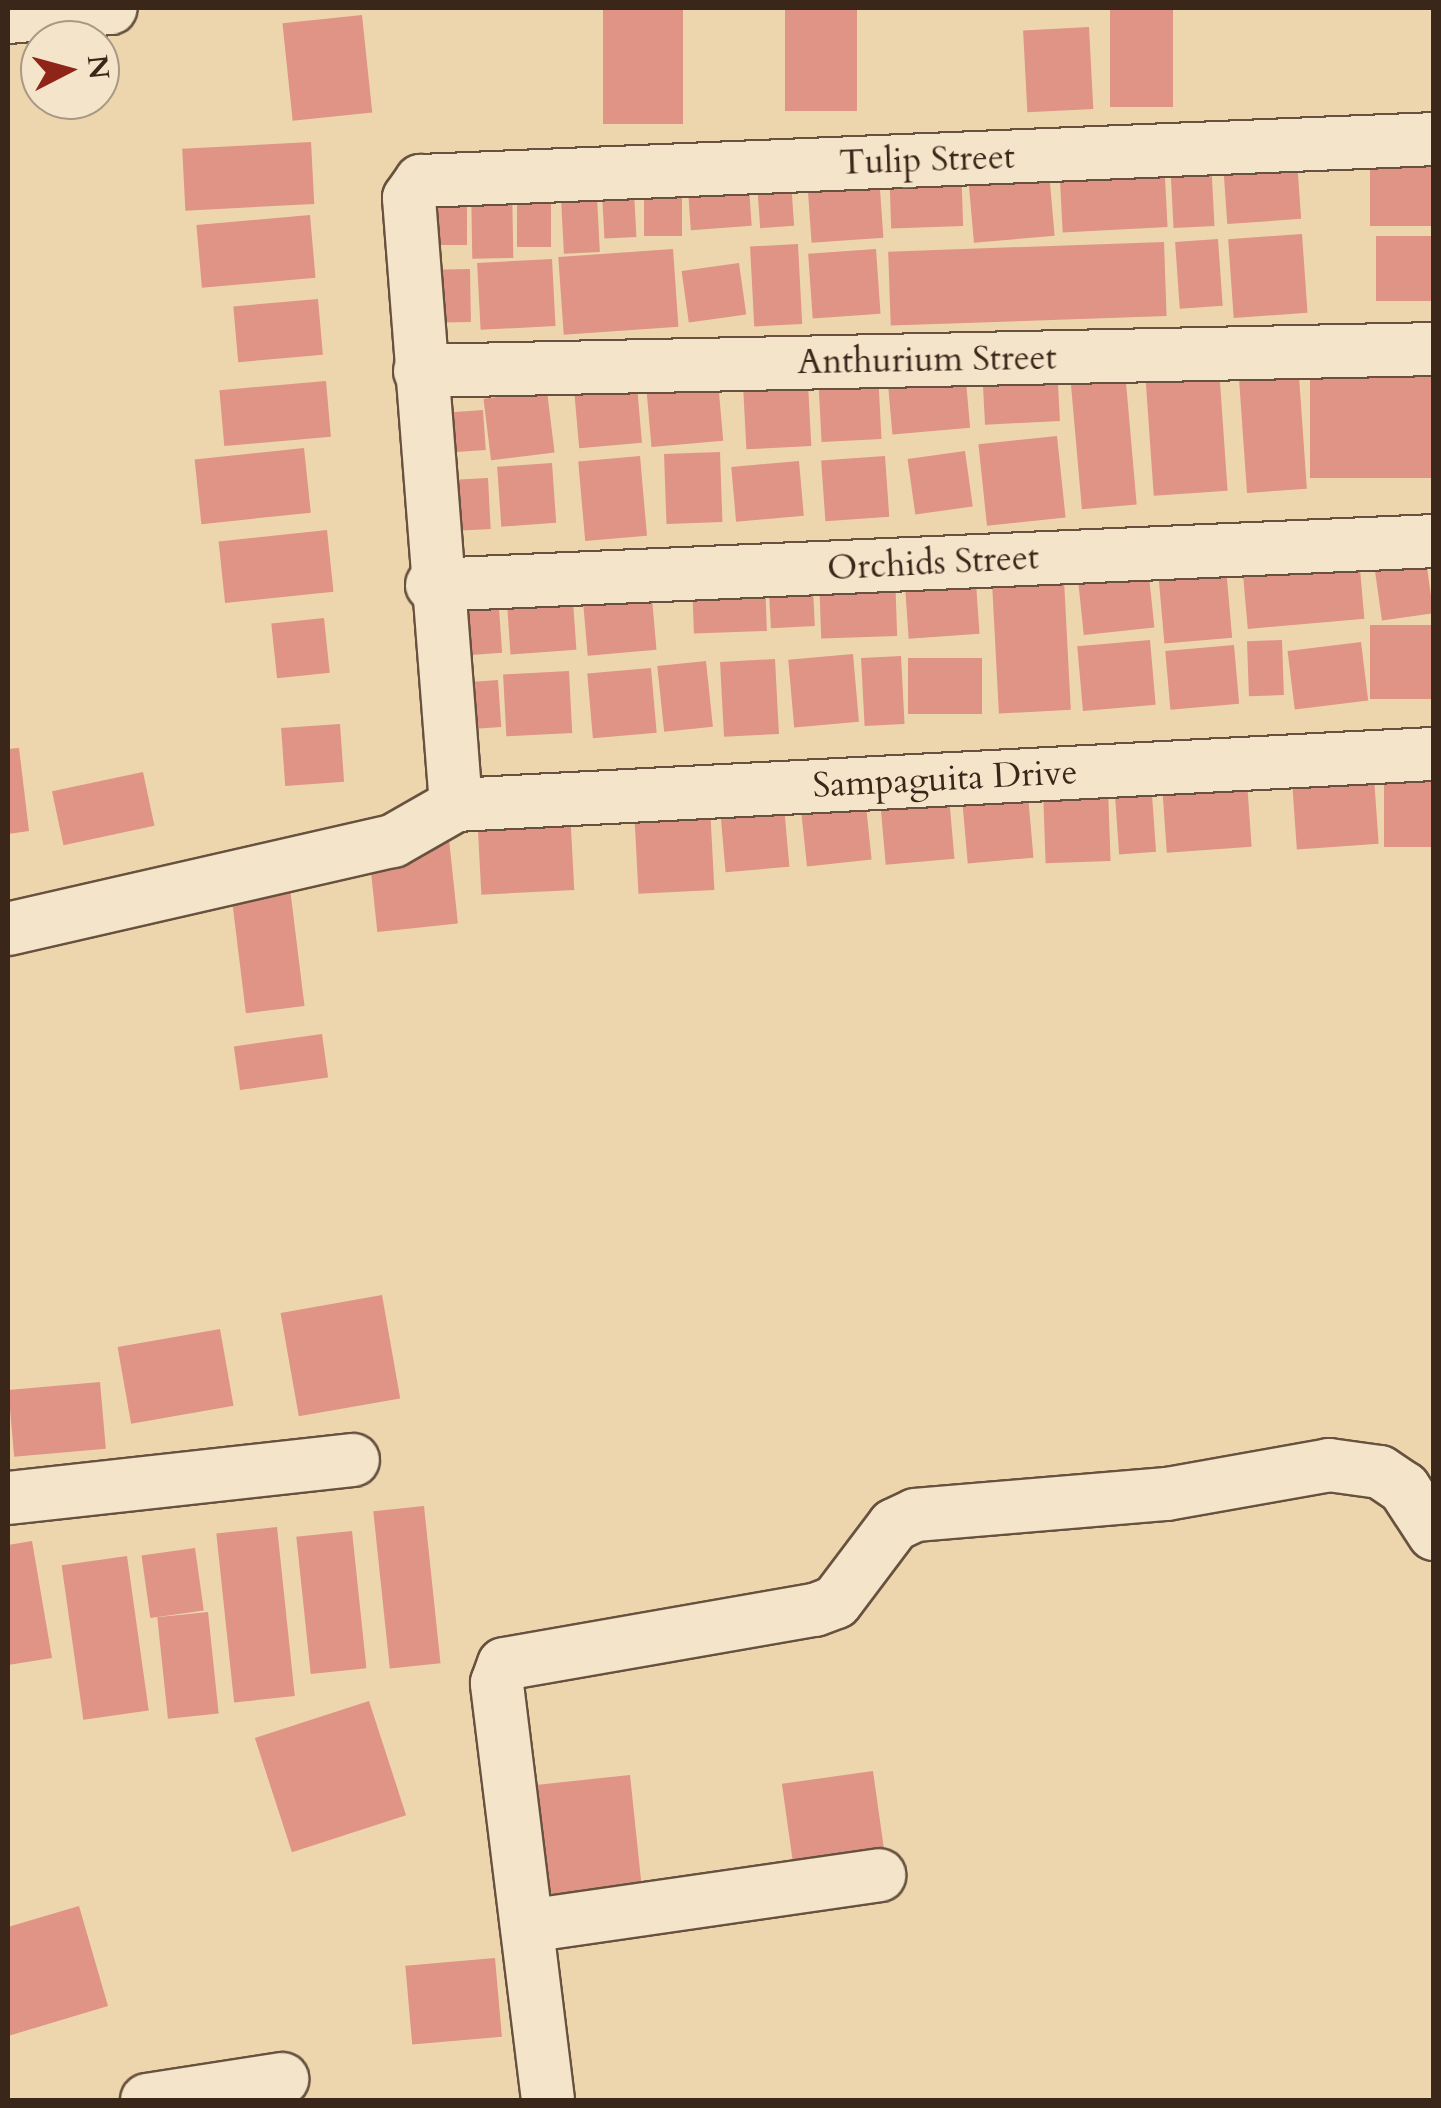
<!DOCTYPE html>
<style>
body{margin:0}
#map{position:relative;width:1441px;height:2108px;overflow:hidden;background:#edd6ae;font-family:Cardo,serif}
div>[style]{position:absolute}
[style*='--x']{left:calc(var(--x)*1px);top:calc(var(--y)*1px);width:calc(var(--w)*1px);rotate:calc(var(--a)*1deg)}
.building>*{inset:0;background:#df9485;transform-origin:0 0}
.roads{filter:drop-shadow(2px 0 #68523f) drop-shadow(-2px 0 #68523f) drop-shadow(0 2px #68523f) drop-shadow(0 -2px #68523f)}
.minor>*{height:52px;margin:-26px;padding:0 26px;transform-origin:26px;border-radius:26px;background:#f3e4ca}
span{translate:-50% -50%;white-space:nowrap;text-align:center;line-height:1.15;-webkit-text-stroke:9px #f3e4ca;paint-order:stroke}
.street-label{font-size:35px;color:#3b261a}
.frame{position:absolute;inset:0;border:10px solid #3b261a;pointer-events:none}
.north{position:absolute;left:20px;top:20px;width:100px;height:100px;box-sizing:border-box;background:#f3e4ca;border:2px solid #a99884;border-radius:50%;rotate:84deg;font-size:28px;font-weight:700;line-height:40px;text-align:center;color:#3b261a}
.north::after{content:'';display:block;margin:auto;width:35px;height:45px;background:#8f2418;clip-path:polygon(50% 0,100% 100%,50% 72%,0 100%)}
</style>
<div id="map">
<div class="building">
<div style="left:603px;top:8px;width:80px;height:116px"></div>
<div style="left:785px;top:8px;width:72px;height:103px"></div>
<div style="left:1110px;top:8px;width:63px;height:99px"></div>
<div style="left:362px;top:15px;width:98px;height:80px;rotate:84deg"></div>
<div style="left:1089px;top:27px;width:82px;height:66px;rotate:87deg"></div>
<div style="left:311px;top:142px;width:62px;height:129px;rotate:87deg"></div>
<div style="left:1164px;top:159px;width:68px;height:105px;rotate:87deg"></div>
<div style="left:1211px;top:159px;width:67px;height:41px;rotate:87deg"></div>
<div style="left:1048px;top:160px;width:76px;height:81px;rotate:85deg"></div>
<div style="left:1297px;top:160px;width:59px;height:74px;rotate:86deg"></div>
<div style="left:1434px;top:160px;width:66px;height:64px;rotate:90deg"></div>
<div style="left:961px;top:164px;width:62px;height:72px;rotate:88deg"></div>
<div style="left:790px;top:167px;width:59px;height:34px;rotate:86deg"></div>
<div style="left:633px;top:172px;width:65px;height:32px;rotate:87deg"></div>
<div style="left:644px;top:172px;width:38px;height:64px"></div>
<div style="left:748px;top:173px;width:53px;height:61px;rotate:86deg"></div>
<div style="left:879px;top:175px;width:63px;height:72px;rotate:86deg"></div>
<div style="left:596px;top:178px;width:74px;height:36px;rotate:87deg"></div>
<div style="left:517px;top:179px;width:34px;height:68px"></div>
<div style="left:512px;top:183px;width:75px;height:41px;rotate:89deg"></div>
<div style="left:415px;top:195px;width:52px;height:50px"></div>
<div style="left:310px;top:215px;width:63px;height:114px;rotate:85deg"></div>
<div style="left:1302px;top:234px;width:79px;height:74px;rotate:86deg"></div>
<div style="left:1434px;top:236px;width:65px;height:58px;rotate:90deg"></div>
<div style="left:1218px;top:239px;width:67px;height:43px;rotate:86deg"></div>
<div style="left:1164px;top:242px;width:74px;height:276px;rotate:88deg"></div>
<div style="left:798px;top:244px;width:80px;height:48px;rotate:87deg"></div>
<div style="left:673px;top:249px;width:78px;height:115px;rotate:86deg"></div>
<div style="left:876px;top:249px;width:65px;height:68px;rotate:86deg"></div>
<div style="left:552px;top:259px;width:67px;height:75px;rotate:87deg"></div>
<div style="left:739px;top:263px;width:52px;height:58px;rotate:82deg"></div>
<div style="left:470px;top:269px;width:53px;height:53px;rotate:89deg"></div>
<div style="left:318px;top:299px;width:56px;height:85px;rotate:85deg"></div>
<div style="left:1298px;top:362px;width:127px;height:60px;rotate:86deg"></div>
<div style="left:1057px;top:365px;width:56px;height:75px;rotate:87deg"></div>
<div style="left:1219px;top:368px;width:123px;height:74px;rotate:86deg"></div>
<div style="left:1434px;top:368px;width:110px;height:124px;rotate:90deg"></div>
<div style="left:1125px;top:371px;width:134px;height:55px;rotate:85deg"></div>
<div style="left:878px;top:372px;width:67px;height:60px;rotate:87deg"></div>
<div style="left:326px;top:381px;width:56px;height:107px;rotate:85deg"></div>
<div style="left:718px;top:381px;width:60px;height:72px;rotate:85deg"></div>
<div style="left:966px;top:381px;width:47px;height:78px;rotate:85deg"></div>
<div style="left:808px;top:383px;width:63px;height:65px;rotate:87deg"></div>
<div style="left:637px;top:386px;width:57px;height:63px;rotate:85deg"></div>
<div style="left:547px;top:391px;width:62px;height:64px;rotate:83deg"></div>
<div style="left:483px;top:410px;width:40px;height:56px;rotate:86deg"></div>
<div style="left:1057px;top:436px;width:82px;height:79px;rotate:84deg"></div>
<div style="left:304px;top:448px;width:65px;height:110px;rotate:84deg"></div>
<div style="left:965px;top:451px;width:56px;height:58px;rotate:82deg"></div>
<div style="left:720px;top:452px;width:70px;height:56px;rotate:88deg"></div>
<div style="left:640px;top:456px;width:80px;height:62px;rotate:85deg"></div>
<div style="left:885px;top:456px;width:61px;height:64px;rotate:86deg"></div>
<div style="left:799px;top:461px;width:55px;height:68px;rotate:85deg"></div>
<div style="left:552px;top:463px;width:60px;height:55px;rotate:86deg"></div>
<div style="left:488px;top:478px;width:51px;height:57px;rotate:87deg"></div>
<div style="left:327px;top:530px;width:62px;height:109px;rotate:84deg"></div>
<div style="left:1358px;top:546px;width:73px;height:117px;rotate:85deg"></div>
<div style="left:1424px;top:546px;width:68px;height:52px;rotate:82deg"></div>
<div style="left:1225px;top:556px;width:82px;height:68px;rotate:85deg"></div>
<div style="left:1147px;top:557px;width:71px;height:71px;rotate:84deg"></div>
<div style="left:1063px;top:561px;width:149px;height:72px;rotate:87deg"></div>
<div style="left:975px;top:569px;width:65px;height:71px;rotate:86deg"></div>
<div style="left:812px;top:571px;width:55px;height:44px;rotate:87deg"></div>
<div style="left:895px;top:574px;width:62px;height:76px;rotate:88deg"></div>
<div style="left:765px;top:578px;width:53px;height:73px;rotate:88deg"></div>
<div style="left:572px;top:587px;width:63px;height:66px;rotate:86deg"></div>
<div style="left:651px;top:587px;width:63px;height:69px;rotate:85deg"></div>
<div style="left:498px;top:594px;width:59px;height:58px;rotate:86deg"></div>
<div style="left:324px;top:618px;width:55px;height:53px;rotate:84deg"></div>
<div style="left:1434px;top:625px;width:74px;height:64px;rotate:90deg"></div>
<div style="left:1150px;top:640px;width:65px;height:73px;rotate:85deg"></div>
<div style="left:1282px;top:640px;width:55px;height:35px;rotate:88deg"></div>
<div style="left:1361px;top:642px;width:59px;height:74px;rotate:83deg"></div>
<div style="left:1234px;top:645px;width:59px;height:69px;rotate:85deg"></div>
<div style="left:853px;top:654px;width:68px;height:65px;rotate:85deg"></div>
<div style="left:901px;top:656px;width:68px;height:40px;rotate:87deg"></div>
<div style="left:908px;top:658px;width:74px;height:56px"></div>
<div style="left:775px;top:659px;width:75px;height:55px;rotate:87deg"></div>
<div style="left:706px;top:661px;width:66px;height:49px;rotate:84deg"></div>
<div style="left:651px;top:668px;width:65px;height:64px;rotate:85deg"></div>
<div style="left:569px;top:671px;width:62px;height:66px;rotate:87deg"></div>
<div style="left:498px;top:680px;width:47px;height:49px;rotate:86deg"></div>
<div style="left:340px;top:724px;width:58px;height:59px;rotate:86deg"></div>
<div style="clip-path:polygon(19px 748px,29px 831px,8px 834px,8px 749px)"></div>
<div style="left:1373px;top:763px;width:81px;height:82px;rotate:86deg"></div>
<div style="left:1434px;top:766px;width:81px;height:50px;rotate:90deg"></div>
<div style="left:143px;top:772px;width:55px;height:93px;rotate:78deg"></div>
<div style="left:1151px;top:780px;width:72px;height:37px;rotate:86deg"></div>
<div style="left:1247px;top:781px;width:66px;height:85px;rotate:86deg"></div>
<div style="left:948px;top:785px;width:74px;height:69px;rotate:85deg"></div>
<div style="left:864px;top:787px;width:73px;height:65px;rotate:84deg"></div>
<div style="left:1108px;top:788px;width:73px;height:65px;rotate:88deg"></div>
<div style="left:783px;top:794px;width:73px;height:64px;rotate:85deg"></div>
<div style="left:1028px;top:795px;width:63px;height:66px;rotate:85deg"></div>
<div style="left:710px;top:806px;width:84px;height:76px;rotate:87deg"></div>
<div style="left:570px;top:809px;width:81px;height:93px;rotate:87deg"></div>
<div style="left:449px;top:839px;width:85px;height:81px;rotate:84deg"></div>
<div style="left:289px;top:880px;width:127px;height:59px;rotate:83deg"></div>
<div style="left:322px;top:1034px;width:44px;height:89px;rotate:82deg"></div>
<div style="left:382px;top:1295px;width:105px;height:103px;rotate:80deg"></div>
<div style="left:220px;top:1329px;width:78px;height:104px;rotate:80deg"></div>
<div style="left:100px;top:1382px;width:67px;height:92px;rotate:85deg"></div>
<div style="left:424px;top:1506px;width:158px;height:51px;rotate:84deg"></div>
<div style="left:277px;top:1527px;width:170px;height:61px;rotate:84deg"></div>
<div style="left:352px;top:1531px;width:138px;height:56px;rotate:84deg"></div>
<div style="clip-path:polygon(32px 1541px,52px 1658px,8px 1665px,8px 1545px)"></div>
<div style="left:195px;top:1548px;width:63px;height:54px;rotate:82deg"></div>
<div style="left:127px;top:1556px;width:156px;height:66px;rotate:82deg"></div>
<div style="left:208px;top:1612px;width:102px;height:51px;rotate:84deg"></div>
<div style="left:369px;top:1701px;width:120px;height:120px;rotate:72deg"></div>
<div style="left:873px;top:1771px;width:89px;height:92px;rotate:82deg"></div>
<div style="left:630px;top:1775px;width:123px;height:116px;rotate:84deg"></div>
<div style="clip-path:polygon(79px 1906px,108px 2006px,8px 2036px,8px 1927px)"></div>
<div style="left:495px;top:1958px;width:79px;height:90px;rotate:85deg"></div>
</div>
<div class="roads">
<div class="minor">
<div style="--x:8;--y:17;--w:103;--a:-5"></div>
<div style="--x:420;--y:371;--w:1014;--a:-1.24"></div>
<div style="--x:432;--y:585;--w:1003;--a:-2.51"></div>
<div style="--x:456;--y:805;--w:609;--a:-94.43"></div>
<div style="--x:409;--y:198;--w:21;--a:-55"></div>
<div style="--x:421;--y:181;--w:1014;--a:-2.37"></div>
<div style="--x:8;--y:929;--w:395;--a:-12.9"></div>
<div style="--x:393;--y:841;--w:73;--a:-29.7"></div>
<div style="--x:456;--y:805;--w:979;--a:-2.99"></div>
<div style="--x:8;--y:1498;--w:347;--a:-6.3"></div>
<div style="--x:527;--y:1926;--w:356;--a:-8.2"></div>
<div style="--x:147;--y:2100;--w:137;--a:-8.8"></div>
<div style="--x:548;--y:2100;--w:420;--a:-97"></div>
<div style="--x:497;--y:1683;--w:20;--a:-70"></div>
<div style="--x:504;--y:1664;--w:316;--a:-9.9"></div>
<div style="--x:815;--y:1610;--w:22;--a:-21"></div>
<div style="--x:836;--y:1602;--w:96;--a:-53"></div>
<div style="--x:894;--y:1525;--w:23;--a:-25"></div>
<div style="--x:915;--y:1515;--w:253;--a:-4.8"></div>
<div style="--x:1167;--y:1494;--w:165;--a:-10.1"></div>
<div style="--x:1329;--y:1465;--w:51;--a:7.8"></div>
<div style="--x:1380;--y:1472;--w:29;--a:34"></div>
<div style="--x:1404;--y:1488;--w:55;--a:56.9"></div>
</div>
</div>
<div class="street-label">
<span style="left:927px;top:160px;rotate:-2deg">Tulip Street</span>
<span style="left:927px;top:360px;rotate:-1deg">Anthurium Street</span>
<span style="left:933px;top:563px;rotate:-3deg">Orchids Street</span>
<span style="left:945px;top:779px;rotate:-3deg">Sampaguita Drive</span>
</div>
<div class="frame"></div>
<div class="north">N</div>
</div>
